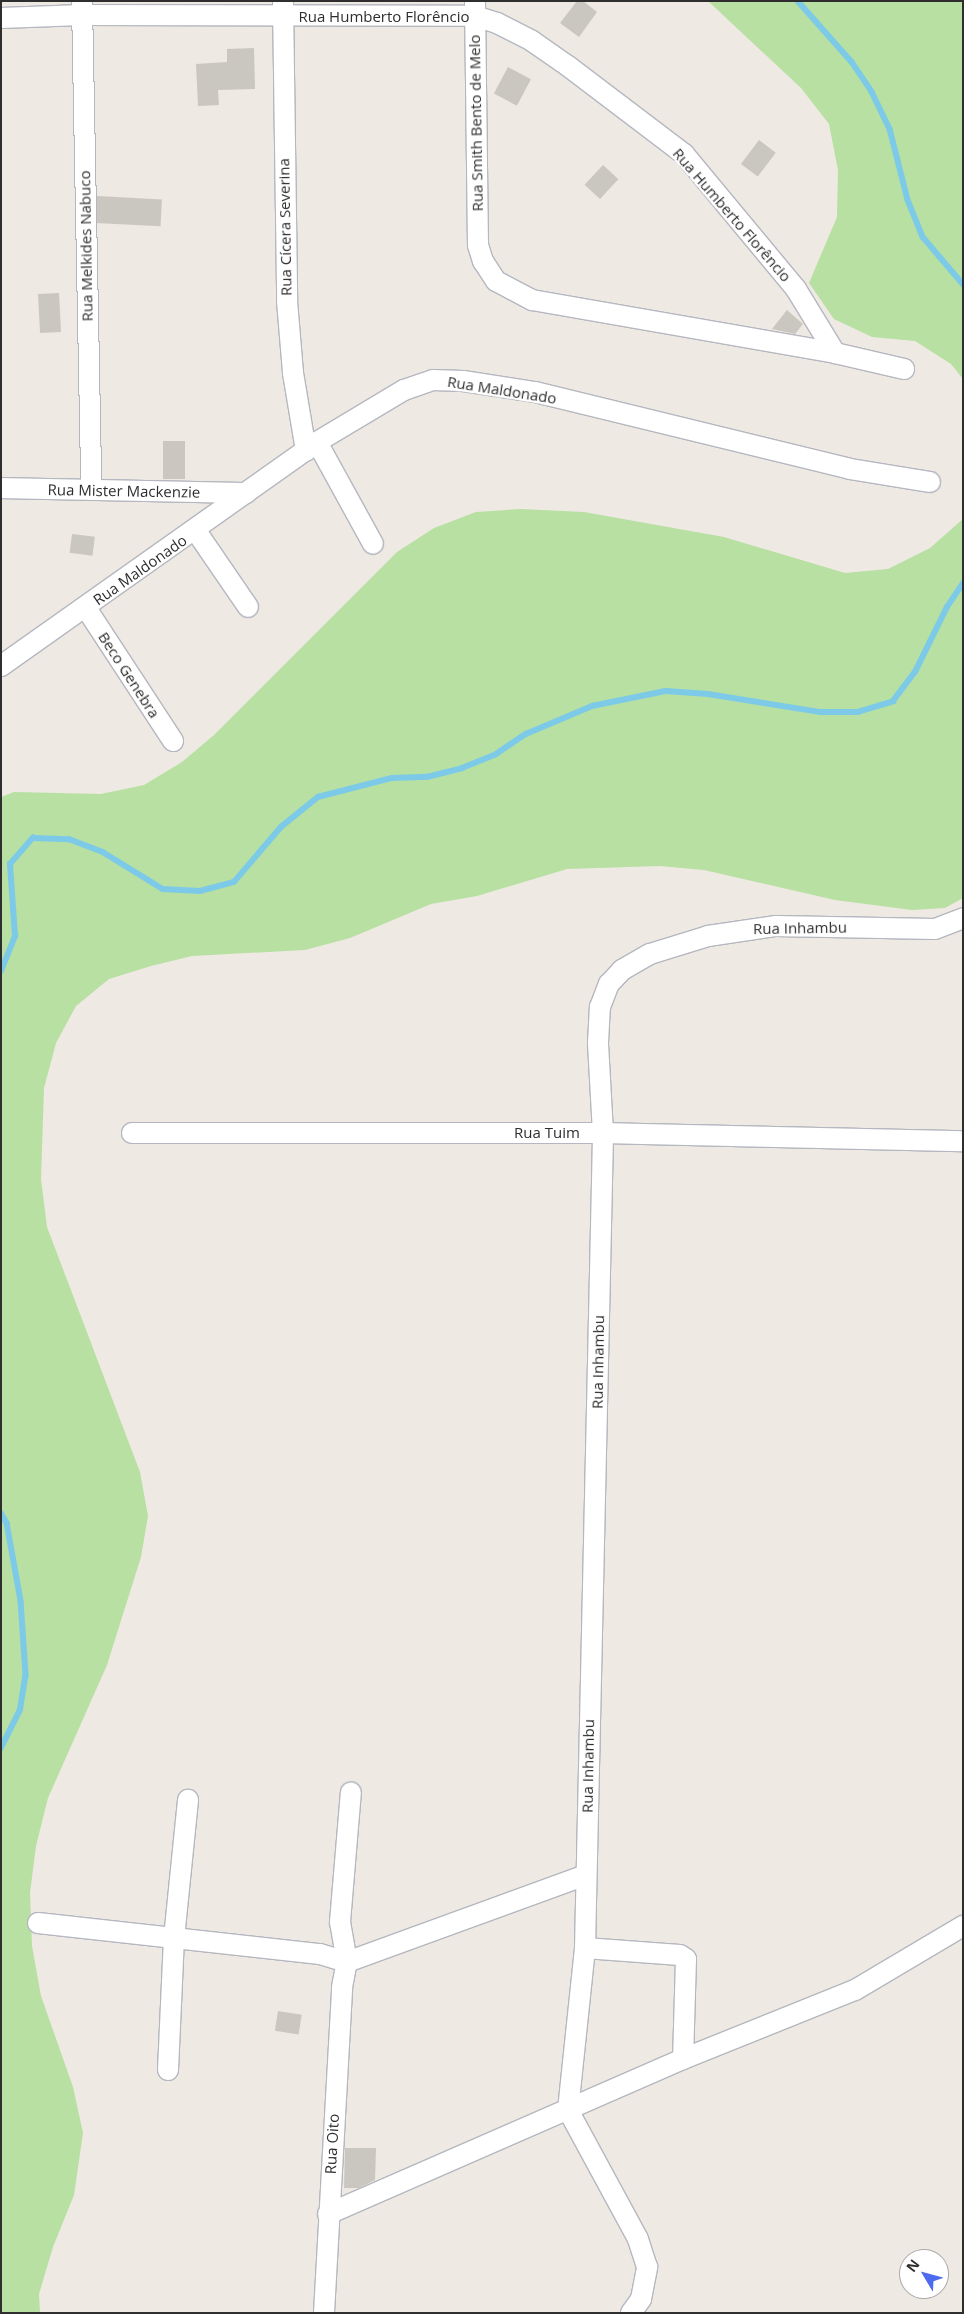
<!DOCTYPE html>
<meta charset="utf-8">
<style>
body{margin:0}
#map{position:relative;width:964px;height:2314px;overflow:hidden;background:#eee9e2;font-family:"Open Sans",sans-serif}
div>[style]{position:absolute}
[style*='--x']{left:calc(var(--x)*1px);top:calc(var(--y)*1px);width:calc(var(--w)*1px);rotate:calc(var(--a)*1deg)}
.green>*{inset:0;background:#b7e0a2}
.stream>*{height:5.5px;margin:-2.75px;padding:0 2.75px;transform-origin:2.75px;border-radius:2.75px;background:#7dcae8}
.building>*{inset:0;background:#cac7c0;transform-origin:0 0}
.roads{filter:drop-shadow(1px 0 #b5b7c0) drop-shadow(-1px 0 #b5b7c0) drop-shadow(0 1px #b5b7c0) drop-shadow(0 -1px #b5b7c0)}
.minor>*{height:20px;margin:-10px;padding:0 10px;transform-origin:10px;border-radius:10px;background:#fff}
span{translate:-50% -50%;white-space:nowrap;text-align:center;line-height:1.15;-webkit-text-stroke:4.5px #fff;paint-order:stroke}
.street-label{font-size:15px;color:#2e2e2e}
.frame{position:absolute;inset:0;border:2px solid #2e2e2e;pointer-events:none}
.north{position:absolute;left:899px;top:2249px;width:50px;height:50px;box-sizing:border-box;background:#fff;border:1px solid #ababab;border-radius:50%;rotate:307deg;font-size:14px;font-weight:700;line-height:20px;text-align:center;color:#2e2e2e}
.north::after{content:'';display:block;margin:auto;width:18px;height:22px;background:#4e6aef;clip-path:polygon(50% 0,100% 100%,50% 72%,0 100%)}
</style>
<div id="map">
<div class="green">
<div style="clip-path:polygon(708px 1px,963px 1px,963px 379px,951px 364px,915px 341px,872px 337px,834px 319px,809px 283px,837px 217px,838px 170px,829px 124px,801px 88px)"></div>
<div style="clip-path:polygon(521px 509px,584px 512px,724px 537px,845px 573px,888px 569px,930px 548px,963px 519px,963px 898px,945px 908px,912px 910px,835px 900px,704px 870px,660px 866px,567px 869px,477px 896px,431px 904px,350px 938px,305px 950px,192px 956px,151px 966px,109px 979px,76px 1006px,56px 1043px,44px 1088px,41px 1179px,47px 1227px,140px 1472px,148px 1516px,141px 1557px,107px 1665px,48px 1798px,36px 1846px,30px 1893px,32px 1946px,41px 1996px,73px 2087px,83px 2133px,74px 2195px,53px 2247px,39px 2294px,40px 2313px,1px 2313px,1px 797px,14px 792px,101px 794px,144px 785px,182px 762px,214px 735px,397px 552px,434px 528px,476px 512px)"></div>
</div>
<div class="stream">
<div style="--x:798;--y:1;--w:81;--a:48.5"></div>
<div style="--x:852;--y:62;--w:36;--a:56"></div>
<div style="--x:872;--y:92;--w:41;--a:64.1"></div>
<div style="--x:890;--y:129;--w:73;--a:75.8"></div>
<div style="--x:908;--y:200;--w:40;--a:68"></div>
<div style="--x:923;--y:237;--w:62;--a:49.6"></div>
<div style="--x:1;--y:971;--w:38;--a:-68"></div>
<div style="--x:15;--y:936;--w:72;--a:-94"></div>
<div style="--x:10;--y:864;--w:35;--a:-49"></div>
<div style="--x:33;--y:838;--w:36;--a:2"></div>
<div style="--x:69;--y:839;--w:36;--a:21"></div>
<div style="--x:103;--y:852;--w:70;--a:31.7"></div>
<div style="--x:163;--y:889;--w:37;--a:3"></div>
<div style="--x:200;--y:891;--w:35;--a:-15"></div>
<div style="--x:234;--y:882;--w:72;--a:-49.5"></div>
<div style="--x:281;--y:827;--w:48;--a:-39"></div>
<div style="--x:318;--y:797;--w:76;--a:-14.4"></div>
<div style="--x:392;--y:778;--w:35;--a:-2"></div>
<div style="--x:427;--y:777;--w:36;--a:-14"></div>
<div style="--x:462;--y:768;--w:37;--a:-22"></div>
<div style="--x:496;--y:754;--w:36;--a:-34"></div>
<div style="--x:526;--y:734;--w:72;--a:-23"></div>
<div style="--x:592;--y:706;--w:76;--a:-11.5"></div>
<div style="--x:666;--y:691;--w:42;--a:4.1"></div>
<div style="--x:708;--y:694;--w:114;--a:9.1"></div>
<div style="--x:821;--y:712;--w:37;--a:0"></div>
<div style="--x:858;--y:712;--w:37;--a:-17"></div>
<div style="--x:893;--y:701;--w:36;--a:-53"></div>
<div style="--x:915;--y:672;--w:72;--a:-63.8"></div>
<div style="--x:947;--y:607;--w:29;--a:-56"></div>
<div style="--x:1;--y:1513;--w:12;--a:59"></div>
<div style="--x:7;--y:1523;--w:79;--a:79.8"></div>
<div style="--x:21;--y:1601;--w:74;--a:86.1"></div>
<div style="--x:26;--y:1675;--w:36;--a:99"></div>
<div style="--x:20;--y:1711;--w:42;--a:116.6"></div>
</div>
<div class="building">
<div style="clip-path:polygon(577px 1px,583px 1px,597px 12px,579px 37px,560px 23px)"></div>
<div style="clip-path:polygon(254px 48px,255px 89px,218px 90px,219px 105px,198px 106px,196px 64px,227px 62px,227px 49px)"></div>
<div style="left:508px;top:67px;width:26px;height:30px;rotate:28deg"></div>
<div style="left:759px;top:140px;width:21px;height:30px;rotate:37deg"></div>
<div style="left:603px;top:165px;width:21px;height:27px;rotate:43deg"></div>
<div style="left:97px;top:196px;width:65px;height:27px;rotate:3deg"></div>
<div style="left:59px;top:293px;width:39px;height:21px;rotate:87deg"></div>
<div style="clip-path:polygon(787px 310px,803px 324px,795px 334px,772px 329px)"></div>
<div style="left:163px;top:441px;width:22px;height:38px"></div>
<div style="left:72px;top:534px;width:23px;height:19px;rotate:7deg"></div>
<div style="left:278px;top:2011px;width:24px;height:20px;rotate:9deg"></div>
<div style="clip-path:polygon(345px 2148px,376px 2148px,375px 2180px,359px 2188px,344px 2188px)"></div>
</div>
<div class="roads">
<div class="minor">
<div style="--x:283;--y:1;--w:300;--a:89.2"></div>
<div style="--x:287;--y:301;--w:72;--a:85.2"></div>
<div style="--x:293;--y:373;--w:79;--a:80.5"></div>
<div style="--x:475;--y:1;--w:244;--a:89.3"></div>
<div style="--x:478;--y:245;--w:17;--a:73"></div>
<div style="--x:483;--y:261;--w:24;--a:57"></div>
<div style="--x:496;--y:281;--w:41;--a:27.8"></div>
<div style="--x:532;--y:300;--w:308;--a:9.9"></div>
<div style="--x:835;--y:353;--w:71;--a:13.1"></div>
<div style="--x:82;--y:3;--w:487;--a:88.9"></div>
<div style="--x:1;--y:18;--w:81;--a:-2.1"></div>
<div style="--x:82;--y:15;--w:393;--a:0.1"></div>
<div style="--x:475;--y:16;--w:23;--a:18"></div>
<div style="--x:497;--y:23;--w:39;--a:27"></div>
<div style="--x:532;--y:41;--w:44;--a:34.8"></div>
<div style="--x:568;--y:66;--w:146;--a:37.2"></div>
<div style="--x:684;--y:154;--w:175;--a:50.3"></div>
<div style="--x:796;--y:289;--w:75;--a:58.6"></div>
<div style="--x:317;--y:442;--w:116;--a:61.2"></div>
<div style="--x:1;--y:488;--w:245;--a:1.2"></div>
<div style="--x:196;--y:531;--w:92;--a:55.6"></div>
<div style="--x:86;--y:608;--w:159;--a:56.8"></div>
<div style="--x:1;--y:666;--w:387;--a:-35.3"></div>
<div style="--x:317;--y:442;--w:101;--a:-30.9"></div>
<div style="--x:404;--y:390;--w:31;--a:-19"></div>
<div style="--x:433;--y:380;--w:30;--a:2"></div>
<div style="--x:463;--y:381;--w:73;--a:8.7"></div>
<div style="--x:535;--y:392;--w:324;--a:13.7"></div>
<div style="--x:850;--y:469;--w:81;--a:9.2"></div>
<div style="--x:132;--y:1133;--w:471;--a:0"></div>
<div style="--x:603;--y:1133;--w:360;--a:1.3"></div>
<div style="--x:38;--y:1923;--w:284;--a:6.3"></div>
<div style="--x:320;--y:1954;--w:28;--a:17"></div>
<div style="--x:347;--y:1962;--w:41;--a:-99.9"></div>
<div style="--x:340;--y:1922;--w:130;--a:-85.2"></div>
<div style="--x:585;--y:1948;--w:95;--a:4.2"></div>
<div style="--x:680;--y:1955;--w:7;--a:34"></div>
<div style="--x:686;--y:1959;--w:100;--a:91.7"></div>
<div style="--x:168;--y:2070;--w:132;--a:-87.4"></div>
<div style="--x:174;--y:1938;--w:139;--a:-84.2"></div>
<div style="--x:328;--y:2214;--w:387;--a:-23.6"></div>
<div style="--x:683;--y:2059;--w:185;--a:-21.9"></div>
<div style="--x:855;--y:1990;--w:126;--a:-30.7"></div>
<div style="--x:324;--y:2313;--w:326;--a:-86.8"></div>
<div style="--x:342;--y:1987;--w:25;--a:-79"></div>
<div style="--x:347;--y:1962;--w:254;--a:-20"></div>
<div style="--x:631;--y:2313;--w:17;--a:-54"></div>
<div style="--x:641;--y:2299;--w:33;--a:-79"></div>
<div style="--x:647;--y:2267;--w:29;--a:-108"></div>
<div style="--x:638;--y:2239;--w:147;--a:-118.5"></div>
<div style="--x:568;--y:2110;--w:163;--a:-84"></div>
<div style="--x:585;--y:1948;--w:815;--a:-88.73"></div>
<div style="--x:603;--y:1133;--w:90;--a:-93.2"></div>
<div style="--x:598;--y:1043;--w:36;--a:-87"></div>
<div style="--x:600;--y:1007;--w:25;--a:-69"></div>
<div style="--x:609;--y:984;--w:19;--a:-47"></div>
<div style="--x:622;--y:970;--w:32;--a:-30"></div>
<div style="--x:650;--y:954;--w:61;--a:-17.2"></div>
<div style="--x:708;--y:936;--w:69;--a:-8.4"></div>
<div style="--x:776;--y:926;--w:159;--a:1.1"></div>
<div style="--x:935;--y:929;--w:30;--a:-21"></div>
</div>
</div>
<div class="street-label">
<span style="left:384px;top:17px">Rua Humberto Florêncio</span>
<span style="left:476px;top:123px;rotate:-91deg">Rua Smith Bento de Melo</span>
<span style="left:732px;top:215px;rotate:49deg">Rua Humberto Florêncio</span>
<span style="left:285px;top:227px;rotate:-91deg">Rua Cícera Severina</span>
<span style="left:86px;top:246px;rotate:-91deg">Rua Melkides Nabuco</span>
<span style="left:502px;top:390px;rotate:9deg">Rua Maldonado</span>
<span style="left:124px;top:491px;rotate:1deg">Rua Mister Mackenzie</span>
<span style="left:140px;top:570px;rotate:-35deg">Rua Maldonado</span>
<span style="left:129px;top:675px;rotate:57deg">Beco Genebra</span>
<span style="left:800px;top:928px;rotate:-1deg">Rua Inhambu</span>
<span style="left:547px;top:1133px">Rua Tuim</span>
<span style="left:598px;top:1362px;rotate:-89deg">Rua Inhambu</span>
<span style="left:588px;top:1766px;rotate:-89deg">Rua Inhambu</span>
<span style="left:332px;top:2144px;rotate:-87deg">Rua Oito</span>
</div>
<div class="frame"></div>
<div class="north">N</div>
</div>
